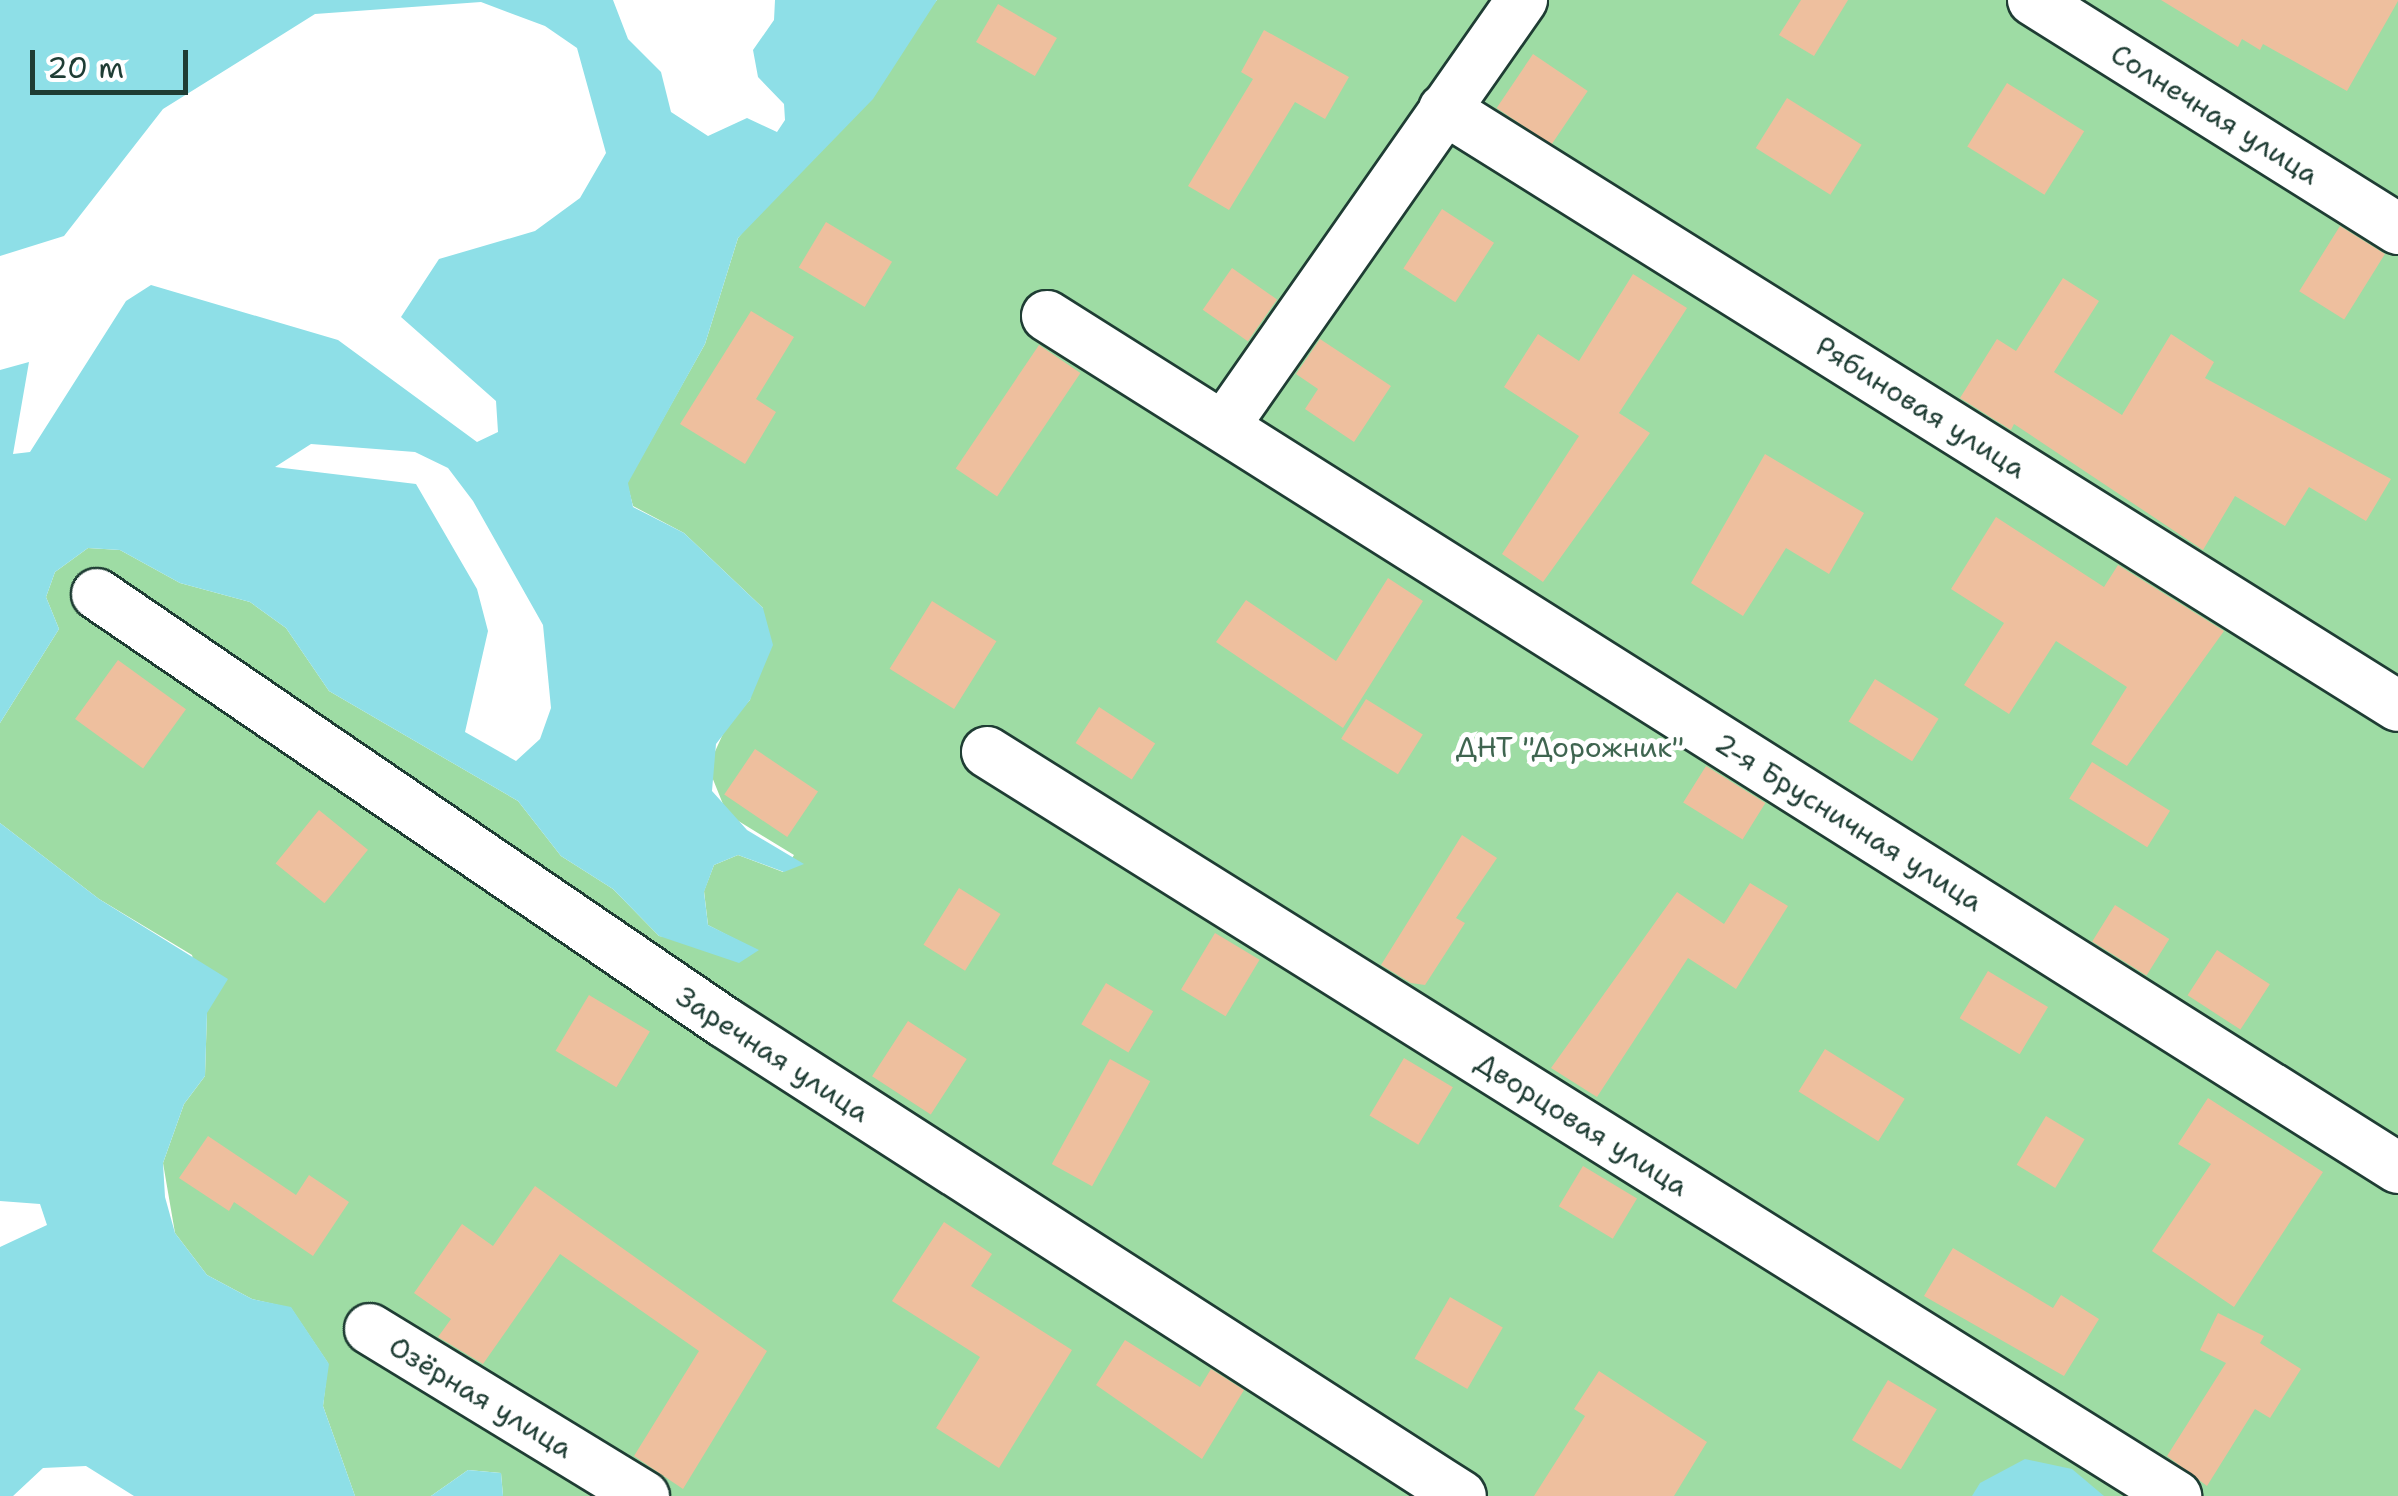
<!DOCTYPE html>
<meta charset="utf-8">
<style>
body{margin:0}
#map{position:relative;width:2398px;height:1496px;overflow:hidden;background:#fff;font-family:"Shantell Sans",sans-serif}
div>[style]{position:absolute}
[style*='--x']{left:calc(var(--x)*1px);top:calc(var(--y)*1px);width:calc(var(--w)*1px);rotate:calc(var(--a)*1deg)}
.green>*{inset:0;background:#9edca4}
.water>*{inset:0;background:#8edfe7}
.building>*{inset:0;background:#eebf9e;transform-origin:0 0}
.roads{filter:drop-shadow(2px 0 #1f3d34) drop-shadow(-2px 0 #1f3d34) drop-shadow(0 2px #1f3d34) drop-shadow(0 -2px #1f3d34)}
.minor>*{height:50px;margin:-25px;padding:0 25px;transform-origin:25px;border-radius:25px;background:#fff}
span{translate:-50% -50%;white-space:nowrap;text-align:center;line-height:1.15;-webkit-text-stroke:10px #fff;paint-order:stroke}
.street-label{font-size:28px;color:#1f3d34}
.park-label{font-size:28px;color:#3f6550}
.scale{position:absolute;left:30px;top:50px;width:158px;height:45px;box-sizing:border-box;border:5px solid #1f3d34;border-top:0;padding-left:12px;font-size:30px;line-height:35px;white-space:nowrap;color:#1f3d34;-webkit-text-stroke:8px #fff;paint-order:stroke}
</style>
<div id="map">
<div class="green">
<div style="clip-path:polygon(937px 0,2398px 0,2398px 1496px,503px 1496px,501px 1473px,468px 1470px,431px 1496px,355px 1496px,323px 1406px,328px 1363px,291px 1308px,252px 1299px,207px 1275px,175px 1233px,163px 1163px,184px 1104px,205px 1076px,207px 1012px,192px 955px,99px 899px,0 823px,0 723px,59px 629px,46px 597px,55px 572px,88px 548px,120px 550px,180px 583px,250px 602px,286px 628px,329px 691px,518px 801px,561px 856px,613px 889px,659px 936px,758px 951px,708px 925px,704px 891px,714px 865px,738px 855px,783px 872px,794px 855px,727px 814px,708px 767px,727px 725px,750px 700px,763px 608px,684px 533px,633px 506px,627px 483px,705px 344px,738px 238px)"></div>
</div>
<div class="water">
<div style="clip-path:polygon(evenodd,0 0,613px 0,628px 39px,661px 72px,671px 112px,708px 136px,747px 118px,777px 132px,785px 120px,784px 104px,758px 77px,753px 50px,774px 20px,775px 0,937px 0,873px 99px,738px 238px,705px 344px,628px 483px,633px 507px,684px 533px,763px 608px,773px 645px,750px 700px,716px 744px,712px 791px,747px 830px,804px 864px,784px 872px,738px 855px,714px 865px,704px 892px,708px 925px,759px 950px,739px 963px,659px 936px,613px 889px,561px 856px,518px 801px,329px 691px,286px 628px,250px 602px,180px 583px,120px 550px,88px 548px,55px 572px,46px 597px,59px 629px,0 723px,0 370px,29px 362px,13px 454px,30px 452px,126px 301px,151px 285px,338px 340px,477px 442px,498px 432px,496px 401px,401px 317px,439px 259px,535px 231px,580px 198px,606px 153px,577px 48px,545px 26px,481px 2px,315px 14px,163px 109px,64px 236px,0 256px,0 0,311px 444px,415px 452px,448px 468px,473px 501px,543px 625px,551px 708px,540px 739px,516px 761px,465px 732px,488px 631px,477px 589px,416px 484px,275px 467px,311px 444px)"></div>
<div style="clip-path:polygon(0 823px,99px 899px,228px 979px,207px 1013px,205px 1076px,184px 1104px,163px 1163px,165px 1197px,175px 1233px,207px 1275px,252px 1299px,291px 1307px,329px 1364px,323px 1406px,355px 1496px,134px 1496px,86px 1466px,43px 1468px,13px 1496px,0 1496px,0 1247px,47px 1225px,40px 1204px,0 1201px)"></div>
<div style="clip-path:polygon(2025px 1459px,2072px 1469px,2104px 1496px,1972px 1496px,1980px 1483px)"></div>
<div style="clip-path:polygon(468px 1470px,501px 1473px,503px 1496px,431px 1496px)"></div>
</div>
<div class="building">
<div style="clip-path:polygon(1801px 0,1848px 0,1814px 56px,1779px 35px)"></div>
<div style="clip-path:polygon(2161px 0,2398px 0,2398px 1px,2347px 91px,2263px 44px,2260px 50px,2242px 39px,2238px 47px)"></div>
<div style="left:998px;top:4px;width:68px;height:44px;rotate:30deg"></div>
<div style="clip-path:polygon(1264px 30px,1349px 77px,1325px 119px,1295px 102px,1229px 210px,1188px 186px,1253px 79px,1241px 72px)"></div>
<div style="left:1533px;top:54px;width:66px;height:65px;rotate:34deg"></div>
<div style="left:2007px;top:83px;width:91px;height:75px;rotate:32deg"></div>
<div style="left:1787px;top:98px;width:88px;height:59px;rotate:32deg"></div>
<div style="left:1442px;top:209px;width:62px;height:71px;rotate:33deg"></div>
<div style="left:826px;top:222px;width:77px;height:53px;rotate:31deg"></div>
<div style="left:2340px;top:226px;width:53px;height:77px;rotate:32deg"></div>
<div style="left:1232px;top:268px;width:55px;height:51px;rotate:35deg"></div>
<div style="clip-path:polygon(1633px 274px,1687px 308px,1619px 413px,1650px 433px,1543px 582px,1502px 554px,1579px 436px,1504px 387px,1538px 334px,1579px 361px)"></div>
<div style="clip-path:polygon(2063px 278px,2099px 301px,2054px 372px,2122px 415px,2171px 334px,2214px 362px,2205px 378px,2391px 479px,2366px 521px,2309px 487px,2285px 526px,2235px 496px,2203px 550px,2014px 424px,2011px 430px,1960px 398px,1997px 339px,2016px 351px)"></div>
<div style="clip-path:polygon(751px 311px,794px 337px,756px 399px,776px 412px,745px 464px,680px 424px)"></div>
<div style="clip-path:polygon(1320px 339px,1391px 386px,1354px 442px,1305px 409px,1318px 389px,1296px 374px)"></div>
<div style="left:1039px;top:345px;width:50px;height:149px;rotate:34deg"></div>
<div style="clip-path:polygon(1765px 454px,1864px 513px,1829px 574px,1786px 548px,1743px 616px,1691px 583px)"></div>
<div style="clip-path:polygon(1996px 517px,2104px 587px,2118px 565px,2224px 631px,2127px 766px,2091px 744px,2127px 687px,2056px 641px,2009px 714px,1964px 685px,2004px 623px,1951px 589px)"></div>
<div style="clip-path:polygon(1388px 578px,1423px 601px,1343px 728px,1216px 642px,1246px 600px,1336px 661px)"></div>
<div style="left:932px;top:601px;width:76px;height:80px;rotate:32deg"></div>
<div style="left:118px;top:660px;width:84px;height:73px;rotate:36deg"></div>
<div style="left:1875px;top:679px;width:75px;height:50px;rotate:32deg"></div>
<div style="left:1366px;top:699px;width:67px;height:47px;rotate:32deg"></div>
<div style="left:1099px;top:707px;width:67px;height:43px;rotate:33deg"></div>
<div style="left:755px;top:749px;width:76px;height:55px;rotate:34deg"></div>
<div style="left:2092px;top:762px;width:92px;height:43px;rotate:32deg"></div>
<div style="left:1706px;top:766px;width:70px;height:43px;rotate:32deg"></div>
<div style="left:319px;top:810px;width:63px;height:69px;rotate:39deg"></div>
<div style="clip-path:polygon(1462px 835px,1497px 858px,1456px 918px,1465px 923px,1425px 985px,1411px 983px,1381px 965px)"></div>
<div style="clip-path:polygon(1750px 883px,1788px 906px,1736px 989px,1688px 958px,1597px 1097px,1551px 1068px,1677px 892px,1724px 924px)"></div>
<div style="left:959px;top:888px;width:49px;height:67px;rotate:32deg"></div>
<div style="left:2115px;top:905px;width:64px;height:43px;rotate:32deg"></div>
<div style="left:1215px;top:933px;width:52px;height:66px;rotate:31deg"></div>
<div style="left:2217px;top:950px;width:63px;height:54px;rotate:33deg"></div>
<div style="left:1988px;top:971px;width:70px;height:55px;rotate:31deg"></div>
<div style="left:1106px;top:983px;width:55px;height:48px;rotate:31deg"></div>
<div style="left:589px;top:995px;width:71px;height:65px;rotate:31deg"></div>
<div style="left:908px;top:1021px;width:70px;height:66px;rotate:33deg"></div>
<div style="left:1825px;top:1049px;width:94px;height:50px;rotate:32deg"></div>
<div style="left:1404px;top:1058px;width:57px;height:67px;rotate:31deg"></div>
<div style="left:1110px;top:1059px;width:46px;height:120px;rotate:29deg"></div>
<div style="clip-path:polygon(2208px 1098px,2323px 1172px,2234px 1307px,2152px 1251px,2211px 1164px,2178px 1144px)"></div>
<div style="left:2046px;top:1116px;width:45px;height:57px;rotate:31deg"></div>
<div style="clip-path:polygon(208px 1136px,296px 1195px,309px 1175px,349px 1202px,313px 1256px,234px 1202px,229px 1211px,179px 1178px)"></div>
<div style="left:1583px;top:1166px;width:63px;height:47px;rotate:31deg"></div>
<div style="clip-path:polygon(535px 1186px,767px 1351px,683px 1489px,634px 1456px,699px 1351px,560px 1254px,483px 1364px,438px 1337px,451px 1319px,414px 1293px,462px 1224px,493px 1246px)"></div>
<div style="clip-path:polygon(944px 1222px,992px 1254px,971px 1286px,1072px 1350px,999px 1468px,936px 1428px,980px 1357px,892px 1301px)"></div>
<div style="clip-path:polygon(1953px 1248px,2053px 1308px,2061px 1295px,2099px 1319px,2064px 1376px,1924px 1296px)"></div>
<div style="left:1450px;top:1297px;width:61px;height:71px;rotate:30deg"></div>
<div style="clip-path:polygon(2218px 1313px,2264px 1336px,2260px 1343px,2301px 1369px,2270px 1418px,2255px 1409px,2207px 1486px,2167px 1456px,2226px 1363px,2200px 1350px)"></div>
<div style="clip-path:polygon(1125px 1340px,1200px 1387px,1211px 1369px,1244px 1390px,1202px 1459px,1096px 1385px)"></div>
<div style="clip-path:polygon(1599px 1371px,1707px 1442px,1674px 1496px,1534px 1496px,1585px 1416px,1574px 1409px)"></div>
<div style="left:1888px;top:1380px;width:57px;height:70px;rotate:31deg"></div>
</div>
<div class="roads">
<div class="minor">
<div style="--x:2033;--y:0;--w:431;--a:32.1"></div>
<div style="--x:1444;--y:109;--w:1125;--a:32.04"></div>
<div style="--x:1047;--y:316;--w:1597;--a:32.24"></div>
<div style="--x:1224;--y:426;--w:520;--a:-55.03"></div>
<div style="--x:97;--y:594;--w:759;--a:34.32"></div>
<div style="--x:724;--y:1022;--w:876;--a:32.75"></div>
<div style="--x:987;--y:752;--w:1403;--a:32.04"></div>
<div style="--x:370;--y:1329;--w:321;--a:31.4"></div>
</div>
</div>
<div class="street-label">
<span style="left:2215px;top:114px;rotate:32deg">Солнечная улица</span>
<span style="left:1921px;top:407px;rotate:32deg">Рябиновая улица</span>
<span style="left:1849px;top:822px;rotate:32deg">2-я Брусничная улица</span>
<span style="left:773px;top:1054px;rotate:33deg">Заречная улица</span>
<span style="left:1582px;top:1124px;rotate:32deg">Дворцовая улица</span>
<span style="left:481px;top:1397px;rotate:31deg">Озёрная улица</span>
</div>
<div class="park-label">
<span style="left:1570px;top:747px">ДНТ "Дорожник"</span>
</div>
<div class="scale">20 m</div>
</div>
